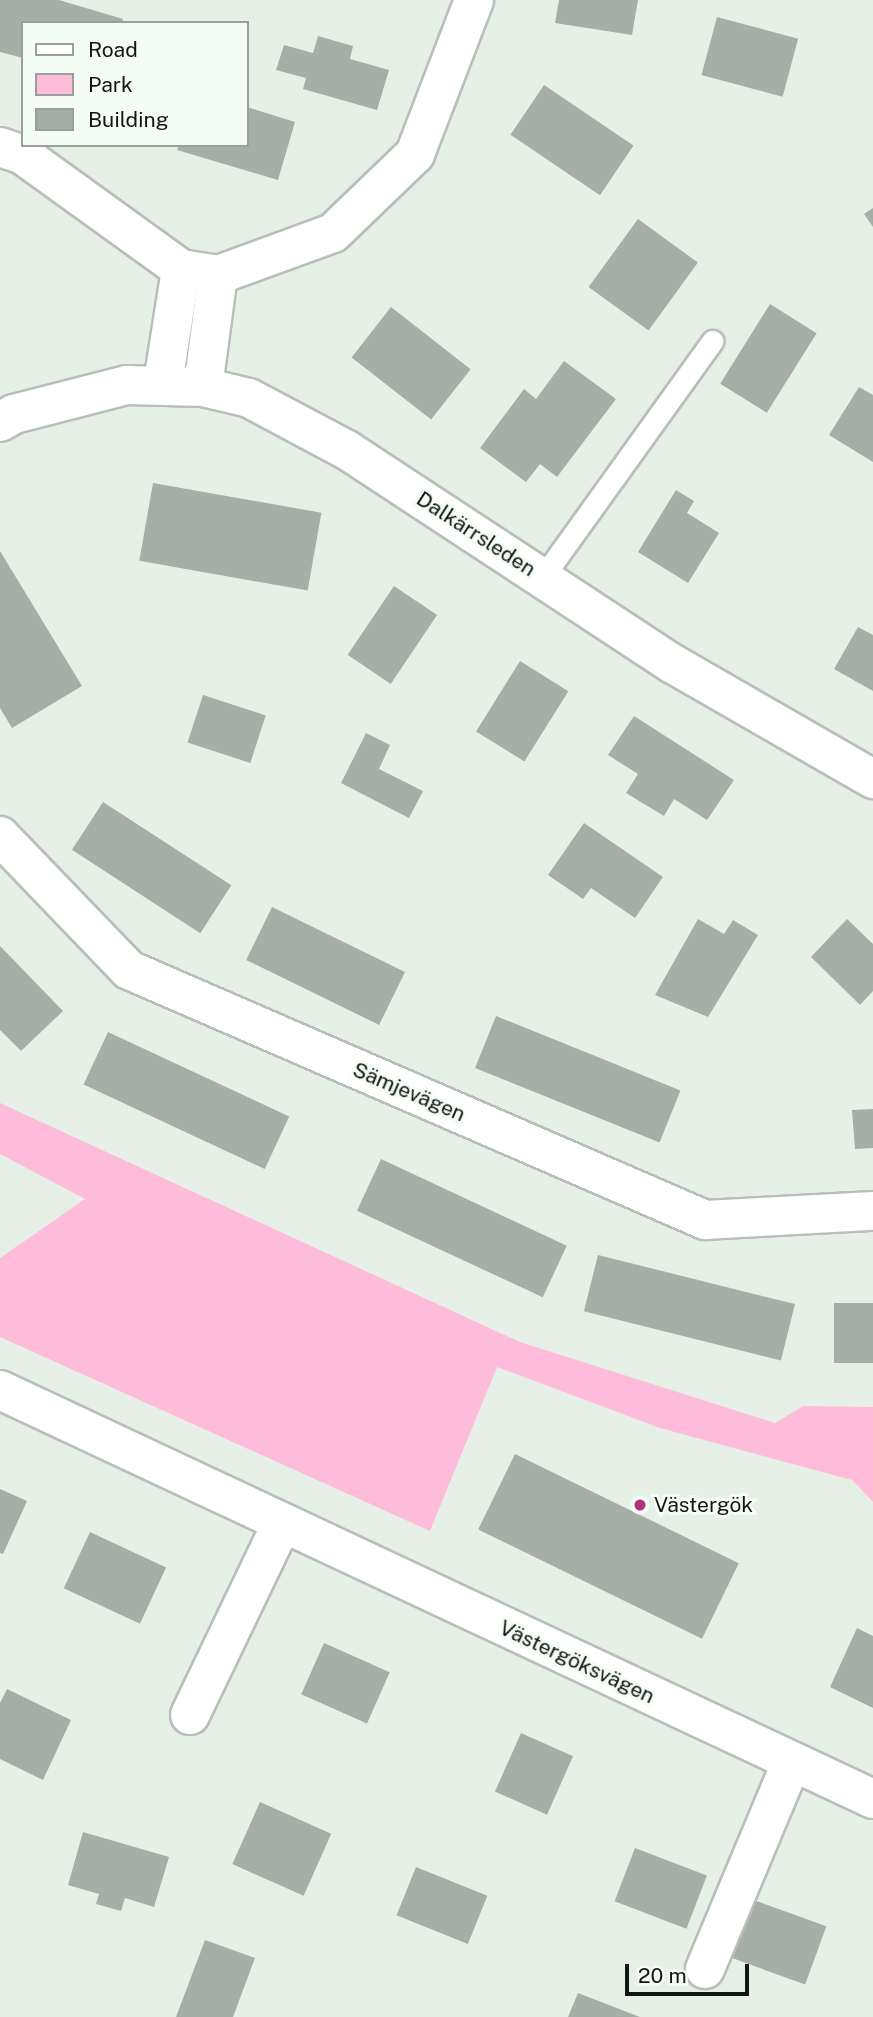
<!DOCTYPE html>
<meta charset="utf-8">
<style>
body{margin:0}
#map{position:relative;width:873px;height:2017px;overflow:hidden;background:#e6f0e7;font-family:"Public Sans",sans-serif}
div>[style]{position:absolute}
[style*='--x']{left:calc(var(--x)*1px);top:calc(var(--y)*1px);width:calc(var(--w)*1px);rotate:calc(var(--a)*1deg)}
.green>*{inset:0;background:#febcda}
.building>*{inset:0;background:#a6afa7;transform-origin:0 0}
.roads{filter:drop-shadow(2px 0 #b6bfb8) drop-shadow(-2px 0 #b6bfb8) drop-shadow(0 2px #b6bfb8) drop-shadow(0 -2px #b6bfb8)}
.service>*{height:21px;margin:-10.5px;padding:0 10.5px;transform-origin:10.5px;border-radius:10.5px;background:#fff}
.minor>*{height:38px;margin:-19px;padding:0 19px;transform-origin:19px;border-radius:19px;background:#fff}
.dots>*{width:19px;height:19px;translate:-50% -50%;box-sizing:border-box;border:4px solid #f3fdf5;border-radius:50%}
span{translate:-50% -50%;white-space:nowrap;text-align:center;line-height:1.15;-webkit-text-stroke:6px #f3fdf5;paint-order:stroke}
.street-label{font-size:21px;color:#121513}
.poi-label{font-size:21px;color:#121513}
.left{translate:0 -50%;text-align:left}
.legend{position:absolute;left:21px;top:21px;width:228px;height:126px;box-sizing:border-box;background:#f3fdf5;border:2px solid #99a09b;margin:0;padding:9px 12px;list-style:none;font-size:21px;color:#121513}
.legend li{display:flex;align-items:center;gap:14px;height:35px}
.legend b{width:35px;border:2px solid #99a09b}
.scale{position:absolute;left:625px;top:1964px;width:124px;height:32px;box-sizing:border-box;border:4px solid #121513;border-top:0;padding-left:9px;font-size:21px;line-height:24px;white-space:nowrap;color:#121513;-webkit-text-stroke:5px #f3fdf5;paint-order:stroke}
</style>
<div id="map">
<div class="green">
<div style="clip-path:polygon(0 1103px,520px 1342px,775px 1423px,803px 1406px,873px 1407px,873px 1502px,852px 1480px,660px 1428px,497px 1367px,430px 1531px,0 1337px,0 1258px,85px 1199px,0 1154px)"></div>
</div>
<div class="building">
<div style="clip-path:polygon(0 0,59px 0,123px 19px,122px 23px,23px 23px,23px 58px,0 52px)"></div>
<div style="clip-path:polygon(559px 0,638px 0,632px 35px,555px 23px)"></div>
<div style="left:717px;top:17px;width:84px;height:60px;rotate:15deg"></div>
<div style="clip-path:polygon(318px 36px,353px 46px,350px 59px,389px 70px,377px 110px,303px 89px,306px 78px,276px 70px,284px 45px,313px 53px)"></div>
<div style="left:544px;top:85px;width:108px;height:60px;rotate:34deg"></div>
<div style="clip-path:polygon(247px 107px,295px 122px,278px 180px,177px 150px,179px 145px,247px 145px)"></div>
<div style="clip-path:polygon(873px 208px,873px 227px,864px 214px)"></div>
<div style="left:638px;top:219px;width:74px;height:84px;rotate:36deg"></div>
<div style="left:770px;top:304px;width:55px;height:94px;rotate:32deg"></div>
<div style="left:391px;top:307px;width:101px;height:64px;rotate:38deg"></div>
<div style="clip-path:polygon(564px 361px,616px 399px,557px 477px,540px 464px,526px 482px,480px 448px,524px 389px,536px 399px)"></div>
<div style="clip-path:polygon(859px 387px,873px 395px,873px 462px,829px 435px)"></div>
<div style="left:153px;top:483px;width:171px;height:79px;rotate:10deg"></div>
<div style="clip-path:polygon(676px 490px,694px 501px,687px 513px,719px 533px,688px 583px,638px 552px)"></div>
<div style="clip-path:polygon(0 551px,82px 686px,12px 728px,0 708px)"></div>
<div style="left:394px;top:586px;width:52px;height:83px;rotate:34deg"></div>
<div style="clip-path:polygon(858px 627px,873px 635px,873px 691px,834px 669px)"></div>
<div style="left:520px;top:661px;width:57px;height:83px;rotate:32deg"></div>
<div style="left:203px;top:695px;width:66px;height:50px;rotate:18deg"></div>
<div style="clip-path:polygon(634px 716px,734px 780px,707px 820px,674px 799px,664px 816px,626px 793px,638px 774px,608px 755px)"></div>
<div style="clip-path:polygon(366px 733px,390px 745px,379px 769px,423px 791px,409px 818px,341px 783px)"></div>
<div style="left:103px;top:802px;width:153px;height:57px;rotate:33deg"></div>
<div style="clip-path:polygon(584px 823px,663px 877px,635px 918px,591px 888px,583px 899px,548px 875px)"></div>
<div style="left:272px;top:907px;width:148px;height:59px;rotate:26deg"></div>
<div style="clip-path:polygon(698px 919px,724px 934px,733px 920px,758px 935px,708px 1017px,655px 995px)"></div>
<div style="clip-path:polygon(847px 919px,873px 944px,873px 991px,860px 1005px,811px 957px)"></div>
<div style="clip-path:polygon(0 946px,63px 1011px,21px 1051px,0 1030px)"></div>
<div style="left:496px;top:1016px;width:199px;height:56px;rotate:22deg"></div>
<div style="left:108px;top:1032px;width:200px;height:58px;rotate:25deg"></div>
<div style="clip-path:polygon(873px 1109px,873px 1148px,855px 1149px,852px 1110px)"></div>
<div style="left:381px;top:1159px;width:205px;height:57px;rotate:25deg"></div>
<div style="left:598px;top:1255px;width:203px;height:58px;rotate:14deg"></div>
<div style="left:873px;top:1303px;width:60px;height:39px;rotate:90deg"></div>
<div style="left:515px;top:1454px;width:249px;height:84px;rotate:26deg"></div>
<div style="clip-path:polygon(0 1489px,27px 1501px,3px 1554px,0 1553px)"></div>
<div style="left:90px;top:1532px;width:84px;height:62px;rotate:25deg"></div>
<div style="clip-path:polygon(857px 1628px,873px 1636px,873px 1708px,830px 1687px)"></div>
<div style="left:324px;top:1643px;width:72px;height:56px;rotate:24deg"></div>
<div style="clip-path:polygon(7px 1689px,71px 1720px,43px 1780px,0 1759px,0 1703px)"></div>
<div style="left:521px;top:1733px;width:57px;height:64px;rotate:24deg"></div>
<div style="left:260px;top:1802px;width:78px;height:68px;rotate:24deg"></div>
<div style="clip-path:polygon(83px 1832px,169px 1857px,154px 1907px,125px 1898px,121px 1911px,96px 1904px,99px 1894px,68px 1885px)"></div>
<div style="left:635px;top:1848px;width:77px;height:57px;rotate:21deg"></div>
<div style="left:416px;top:1867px;width:77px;height:52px;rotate:22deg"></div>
<div style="left:754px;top:1900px;width:77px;height:62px;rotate:20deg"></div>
<div style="clip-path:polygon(205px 1940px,255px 1958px,233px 2017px,176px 2017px)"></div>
<div style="clip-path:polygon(578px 1993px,640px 2017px,568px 2017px)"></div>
</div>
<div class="roads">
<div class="service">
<div style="--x:542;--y:578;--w:292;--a:-54.3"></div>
</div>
<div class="minor">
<div style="--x:0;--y:147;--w:24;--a:19"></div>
<div style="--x:23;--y:155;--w:195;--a:35.8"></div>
<div style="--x:181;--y:269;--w:37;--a:9"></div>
<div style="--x:218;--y:275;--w:122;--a:-20.1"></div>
<div style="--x:333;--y:233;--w:114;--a:-43.9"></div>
<div style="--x:415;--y:154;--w:165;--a:-69"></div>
<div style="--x:163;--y:383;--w:115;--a:-81"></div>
<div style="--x:203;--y:387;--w:113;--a:-82.4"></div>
<div style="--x:0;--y:422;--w:16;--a:-30"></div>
<div style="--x:14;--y:414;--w:117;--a:-14.4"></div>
<div style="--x:127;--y:385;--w:76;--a:1.5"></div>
<div style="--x:203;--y:387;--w:47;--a:13.4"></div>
<div style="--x:249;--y:398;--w:111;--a:28"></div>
<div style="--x:347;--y:450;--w:390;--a:33.3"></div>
<div style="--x:673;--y:664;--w:231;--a:29.9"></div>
<div style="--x:0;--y:836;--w:186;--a:46.1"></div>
<div style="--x:129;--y:970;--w:628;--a:23.46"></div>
<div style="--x:705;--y:1220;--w:168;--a:-3.1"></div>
<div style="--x:0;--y:1390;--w:964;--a:25.1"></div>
<div style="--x:190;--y:1715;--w:211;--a:-64.4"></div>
<div style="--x:705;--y:1969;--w:225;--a:-67.3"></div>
</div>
</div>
<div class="dots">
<div style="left:640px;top:1505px;background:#b3307a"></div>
</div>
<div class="street-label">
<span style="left:476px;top:534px;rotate:33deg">Dalkärrsleden</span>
<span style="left:409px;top:1092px;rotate:23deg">Sämjevägen</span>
<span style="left:577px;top:1662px;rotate:25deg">Västergöksvägen</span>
</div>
<div class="poi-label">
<span class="left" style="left:654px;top:1505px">Västergök</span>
</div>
<ul class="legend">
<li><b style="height:9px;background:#fff"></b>Road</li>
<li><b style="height:19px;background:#febcda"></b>Park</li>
<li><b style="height:19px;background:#a6afa7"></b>Building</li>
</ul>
<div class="scale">20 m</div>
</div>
